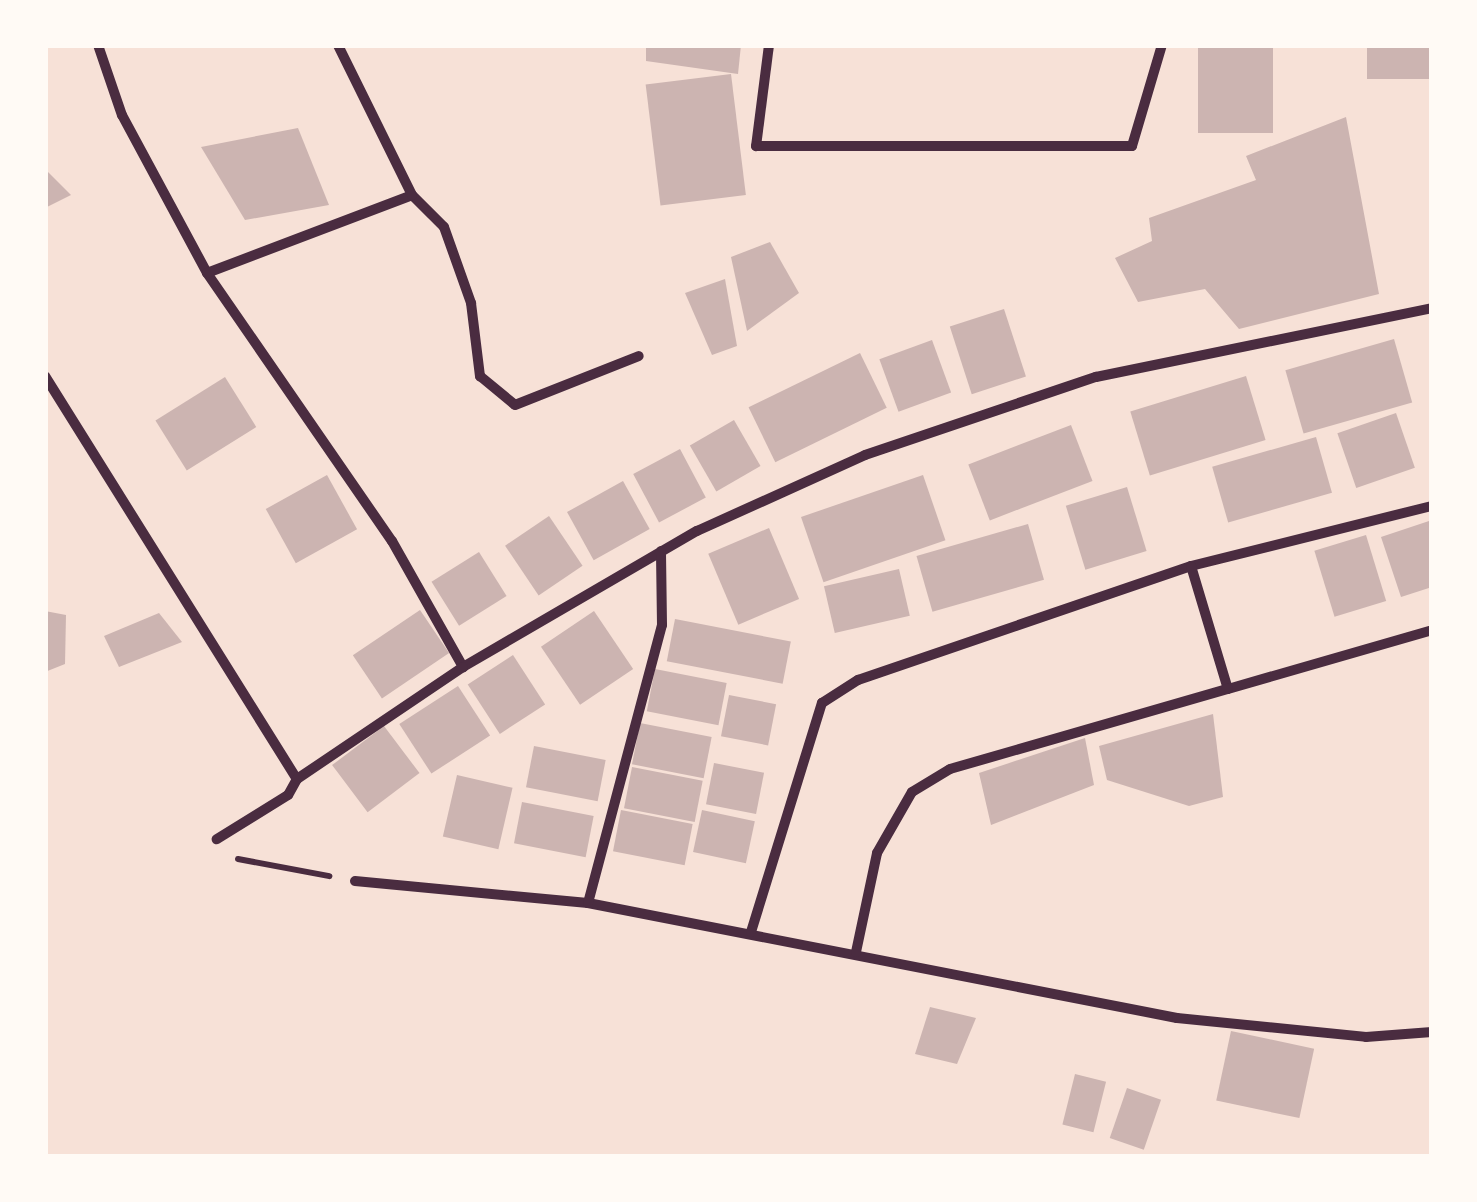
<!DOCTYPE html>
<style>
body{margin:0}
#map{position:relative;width:1477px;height:1202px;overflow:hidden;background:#f7e1d7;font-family:Manrope,sans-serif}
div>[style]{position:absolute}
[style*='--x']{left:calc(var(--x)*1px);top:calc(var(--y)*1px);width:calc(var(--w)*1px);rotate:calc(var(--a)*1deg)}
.building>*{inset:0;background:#ccb4b1;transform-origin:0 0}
.path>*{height:6px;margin:-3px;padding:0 3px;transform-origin:3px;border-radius:3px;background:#4a2c40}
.minor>*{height:10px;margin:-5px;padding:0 5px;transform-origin:5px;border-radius:5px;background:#4a2c40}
span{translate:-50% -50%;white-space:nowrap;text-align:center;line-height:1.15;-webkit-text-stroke:10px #fffaf5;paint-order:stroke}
.frame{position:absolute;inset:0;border:48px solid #fffaf5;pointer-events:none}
</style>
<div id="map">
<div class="building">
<div style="clip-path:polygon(646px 45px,741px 45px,738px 74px,646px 61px)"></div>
<div style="left:1198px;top:45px;width:75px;height:88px"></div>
<div style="left:1367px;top:45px;width:65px;height:34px"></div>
<div style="left:731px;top:74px;width:122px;height:86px;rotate:83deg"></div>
<div style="clip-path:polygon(1346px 117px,1379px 294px,1239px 329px,1205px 289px,1138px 302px,1115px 258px,1152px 241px,1149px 218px,1256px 180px,1246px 156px)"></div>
<div style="clip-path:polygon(298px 128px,329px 205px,245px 220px,201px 147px)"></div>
<div style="clip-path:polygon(45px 169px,71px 195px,45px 208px)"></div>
<div style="clip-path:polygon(770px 242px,799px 293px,747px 331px,731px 257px)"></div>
<div style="clip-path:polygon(725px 279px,737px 346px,712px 355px,685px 293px)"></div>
<div style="left:1004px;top:309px;width:71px;height:57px;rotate:72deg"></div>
<div style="left:1394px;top:339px;width:66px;height:113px;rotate:74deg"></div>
<div style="left:932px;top:340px;width:56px;height:56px;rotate:70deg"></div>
<div style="left:860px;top:353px;width:61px;height:124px;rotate:64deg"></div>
<div style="left:1246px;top:376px;width:67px;height:121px;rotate:73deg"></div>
<div style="left:225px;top:377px;width:59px;height:82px;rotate:58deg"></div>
<div style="left:1396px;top:413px;width:58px;height:62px;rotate:71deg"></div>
<div style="left:734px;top:420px;width:53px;height:51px;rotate:60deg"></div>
<div style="left:1071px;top:425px;width:60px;height:110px;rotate:69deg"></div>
<div style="left:1316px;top:437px;width:58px;height:108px;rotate:74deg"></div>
<div style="left:680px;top:449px;width:55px;height:53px;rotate:62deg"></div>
<div style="left:327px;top:475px;width:62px;height:70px;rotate:61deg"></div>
<div style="left:923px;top:475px;width:69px;height:129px;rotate:71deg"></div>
<div style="left:623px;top:481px;width:55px;height:64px;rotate:61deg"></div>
<div style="left:1127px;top:487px;width:67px;height:64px;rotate:73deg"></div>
<div style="left:549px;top:516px;width:60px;height:53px;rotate:56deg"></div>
<div style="clip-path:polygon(1432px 520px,1432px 587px,1401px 597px,1381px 537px)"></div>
<div style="left:1028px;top:524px;width:58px;height:116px;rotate:74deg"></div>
<div style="left:769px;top:528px;width:77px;height:66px;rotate:67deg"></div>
<div style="left:1366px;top:535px;width:69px;height:54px;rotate:73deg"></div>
<div style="left:479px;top:552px;width:52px;height:56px;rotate:58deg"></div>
<div style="left:899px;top:569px;width:48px;height:77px;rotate:77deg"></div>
<div style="left:420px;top:610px;width:52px;height:81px;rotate:56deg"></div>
<div style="clip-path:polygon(45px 611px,66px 615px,65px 664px,45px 672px)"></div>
<div style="left:594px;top:611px;width:70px;height:64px;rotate:56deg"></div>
<div style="clip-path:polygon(159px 613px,182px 642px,119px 667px,104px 636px)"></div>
<div style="left:675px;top:619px;width:118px;height:43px;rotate:11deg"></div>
<div style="left:513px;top:655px;width:59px;height:54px;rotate:57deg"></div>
<div style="left:655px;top:669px;width:73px;height:43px;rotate:11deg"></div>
<div style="left:458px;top:686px;width:59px;height:70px;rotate:57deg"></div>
<div style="left:729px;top:695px;width:48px;height:42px;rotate:11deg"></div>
<div style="clip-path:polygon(1213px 714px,1223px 797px,1189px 806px,1107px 780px,1099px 746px)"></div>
<div style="left:640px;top:723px;width:73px;height:42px;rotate:11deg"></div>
<div style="left:384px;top:726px;width:59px;height:65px;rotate:53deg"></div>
<div style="clip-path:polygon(1085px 738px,1094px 785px,991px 825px,979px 773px)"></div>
<div style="left:534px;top:746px;width:73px;height:42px;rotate:11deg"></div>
<div style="left:714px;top:763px;width:51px;height:42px;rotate:11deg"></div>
<div style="left:632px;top:767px;width:72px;height:42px;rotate:11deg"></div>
<div style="left:457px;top:775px;width:57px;height:63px;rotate:13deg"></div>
<div style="left:522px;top:802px;width:73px;height:42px;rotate:11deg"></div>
<div style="left:621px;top:810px;width:73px;height:42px;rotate:11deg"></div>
<div style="left:702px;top:810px;width:54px;height:43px;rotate:12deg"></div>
<div style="clip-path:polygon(930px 1007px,976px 1018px,957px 1064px,915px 1054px)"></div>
<div style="left:1231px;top:1031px;width:85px;height:71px;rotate:12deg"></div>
<div style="left:1075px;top:1074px;width:32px;height:52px;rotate:14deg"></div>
<div style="left:1127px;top:1088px;width:36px;height:53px;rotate:19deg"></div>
</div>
<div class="path">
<div style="--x:238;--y:859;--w:93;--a:10.6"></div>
</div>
<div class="minor">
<div style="--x:98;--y:45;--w:74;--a:71.1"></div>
<div style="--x:122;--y:115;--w:179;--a:61.7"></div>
<div style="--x:207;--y:273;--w:326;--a:55.4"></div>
<div style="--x:392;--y:541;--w:145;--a:60.6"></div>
<div style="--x:463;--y:667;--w:271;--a:-30.2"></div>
<div style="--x:697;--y:531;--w:184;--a:-24.3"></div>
<div style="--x:865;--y:455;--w:244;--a:-18.7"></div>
<div style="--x:1096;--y:377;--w:343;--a:-11.6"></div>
<div style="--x:769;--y:45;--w:102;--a:97.3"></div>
<div style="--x:756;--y:146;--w:376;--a:0"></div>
<div style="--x:1132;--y:146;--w:105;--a:-73.5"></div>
<div style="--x:412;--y:195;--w:45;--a:45"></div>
<div style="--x:444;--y:227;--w:81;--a:70.4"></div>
<div style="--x:471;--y:303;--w:74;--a:83"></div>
<div style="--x:480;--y:376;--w:45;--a:39.6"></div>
<div style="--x:515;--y:405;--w:133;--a:-21.6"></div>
<div style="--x:207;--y:273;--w:219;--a:-20.8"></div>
<div style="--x:412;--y:195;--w:167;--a:-116.3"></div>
<div style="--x:45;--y:376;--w:475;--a:58"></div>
<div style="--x:297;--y:779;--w:18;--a:119"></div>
<div style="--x:288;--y:795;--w:84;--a:148.2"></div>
<div style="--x:1191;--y:566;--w:248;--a:-14"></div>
<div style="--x:297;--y:779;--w:200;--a:-34"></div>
<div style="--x:355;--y:881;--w:234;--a:5.4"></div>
<div style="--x:588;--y:903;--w:600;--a:11.05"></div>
<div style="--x:1177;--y:1018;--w:190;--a:5.7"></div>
<div style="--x:1366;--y:1037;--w:66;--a:-4.3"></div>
<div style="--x:588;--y:903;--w:288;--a:-75.1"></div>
<div style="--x:662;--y:625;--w:74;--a:-90.8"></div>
<div style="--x:751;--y:932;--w:240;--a:-72.8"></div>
<div style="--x:822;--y:703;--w:43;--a:-32.6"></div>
<div style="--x:858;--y:680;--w:352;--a:-18.9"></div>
<div style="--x:1191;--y:566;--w:128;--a:73.3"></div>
<div style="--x:1228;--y:689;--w:212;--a:-16.1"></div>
<div style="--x:856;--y:952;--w:101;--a:-78"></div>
<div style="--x:877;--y:853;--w:70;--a:-60.2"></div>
<div style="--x:912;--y:792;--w:44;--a:-31.2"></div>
<div style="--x:950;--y:769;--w:289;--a:-16.1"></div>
</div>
<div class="frame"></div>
</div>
